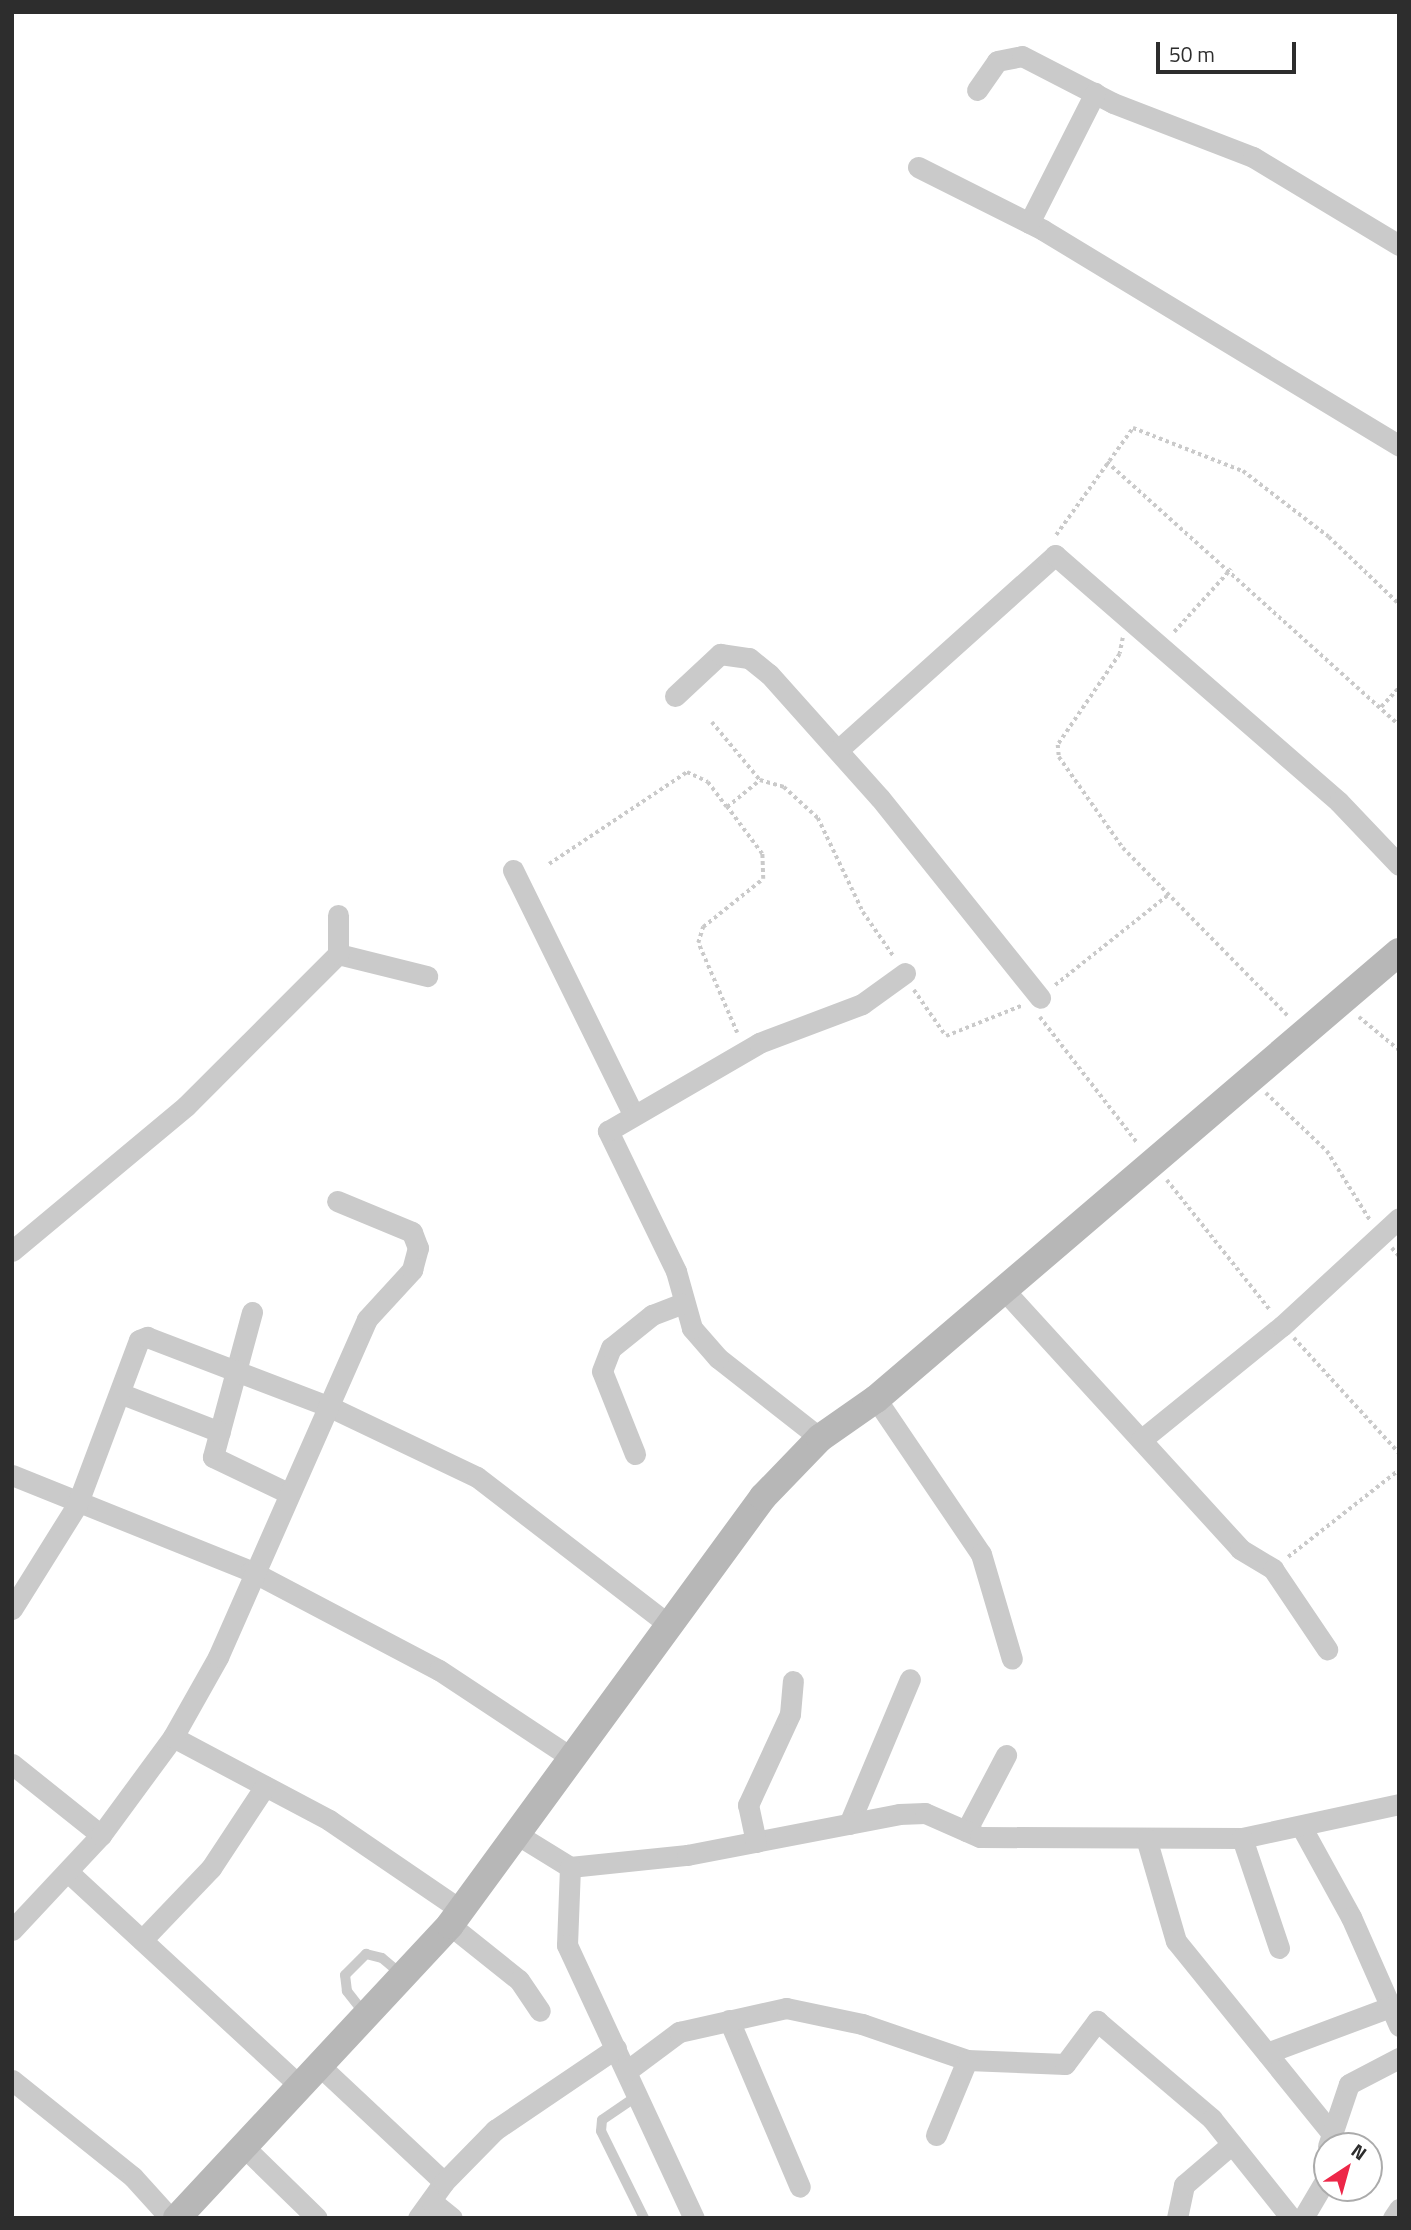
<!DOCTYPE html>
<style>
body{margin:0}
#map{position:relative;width:1411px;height:2230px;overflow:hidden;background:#fff;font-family:"Titillium Web",sans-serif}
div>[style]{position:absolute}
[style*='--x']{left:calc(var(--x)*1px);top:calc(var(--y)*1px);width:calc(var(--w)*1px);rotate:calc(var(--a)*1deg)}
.path>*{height:3.5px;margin-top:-1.75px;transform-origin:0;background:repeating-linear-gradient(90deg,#cacaca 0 3.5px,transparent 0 7px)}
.lane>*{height:10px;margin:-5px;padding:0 5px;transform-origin:5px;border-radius:5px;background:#cacaca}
.street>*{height:21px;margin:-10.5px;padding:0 10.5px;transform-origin:10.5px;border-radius:10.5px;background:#cacaca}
.secondary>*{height:28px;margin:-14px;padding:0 14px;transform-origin:14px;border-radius:14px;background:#b7b7b7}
span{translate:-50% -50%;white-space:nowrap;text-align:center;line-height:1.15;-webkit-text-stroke:7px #fff;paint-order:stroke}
.frame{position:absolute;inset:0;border:14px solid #2d2d2d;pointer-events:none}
.north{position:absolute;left:1313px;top:2132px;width:70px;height:70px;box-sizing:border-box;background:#fff;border:2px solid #ababab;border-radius:50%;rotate:36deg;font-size:19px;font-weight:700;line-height:28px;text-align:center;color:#2d2d2d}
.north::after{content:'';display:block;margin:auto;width:24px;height:32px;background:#ed2748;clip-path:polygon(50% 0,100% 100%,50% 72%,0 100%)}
.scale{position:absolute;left:1156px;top:42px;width:140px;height:32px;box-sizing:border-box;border:4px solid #2d2d2d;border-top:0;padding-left:9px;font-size:21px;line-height:24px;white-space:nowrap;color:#2d2d2d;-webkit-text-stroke:5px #fff;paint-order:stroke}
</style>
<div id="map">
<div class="path">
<div style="--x:1107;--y:462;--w:393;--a:42"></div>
<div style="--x:1056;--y:535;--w:132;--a:-54.3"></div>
<div style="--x:1133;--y:428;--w:118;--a:21.4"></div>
<div style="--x:1243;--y:471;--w:108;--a:37.5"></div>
<div style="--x:1329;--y:537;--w:97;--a:43.7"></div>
<div style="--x:1174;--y:632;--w:85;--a:-47.9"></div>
<div style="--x:1123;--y:638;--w:16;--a:101"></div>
<div style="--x:1120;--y:654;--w:110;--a:124.3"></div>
<div style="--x:1058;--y:745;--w:12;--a:85"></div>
<div style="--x:1059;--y:757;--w:111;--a:54.9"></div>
<div style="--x:1123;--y:848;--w:235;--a:45.5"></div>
<div style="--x:1381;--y:707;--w:26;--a:-47"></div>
<div style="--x:712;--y:722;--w:75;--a:50.4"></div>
<div style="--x:760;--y:780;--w:25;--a:16"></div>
<div style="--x:784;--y:787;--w:46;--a:42.4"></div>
<div style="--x:818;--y:818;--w:104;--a:64.4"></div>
<div style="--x:863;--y:912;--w:55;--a:55.4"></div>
<div style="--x:549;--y:864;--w:166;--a:-33.7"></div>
<div style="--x:687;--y:772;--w:23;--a:25"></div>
<div style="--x:708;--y:782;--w:31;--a:53"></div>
<div style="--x:1055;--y:985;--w:144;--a:-38.5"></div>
<div style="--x:914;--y:990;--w:56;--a:55.2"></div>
<div style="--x:946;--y:1036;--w:83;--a:-21.9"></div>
<div style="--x:1040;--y:1017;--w:160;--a:52.3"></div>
<div style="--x:1359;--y:1017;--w:52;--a:39.5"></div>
<div style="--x:737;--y:1033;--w:98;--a:-113.4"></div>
<div style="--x:698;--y:943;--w:17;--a:-73"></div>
<div style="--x:703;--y:927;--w:77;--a:-38.7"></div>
<div style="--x:763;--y:879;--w:25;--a:-92"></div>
<div style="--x:762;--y:854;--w:59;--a:-126.7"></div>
<div style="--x:727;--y:807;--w:43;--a:-39.3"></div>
<div style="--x:1266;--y:1093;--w:84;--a:43.6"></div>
<div style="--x:1327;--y:1151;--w:81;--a:58.1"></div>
<div style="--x:1167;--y:1180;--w:167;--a:51.6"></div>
<div style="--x:1392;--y:1248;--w:11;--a:49"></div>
<div style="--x:1294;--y:1338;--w:156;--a:47.6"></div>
<div style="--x:1288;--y:1557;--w:141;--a:-38.1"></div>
</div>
<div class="lane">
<div style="--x:364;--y:2013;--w:28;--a:-128"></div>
<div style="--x:347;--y:1991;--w:16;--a:-97"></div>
<div style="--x:345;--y:1975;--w:30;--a:-45"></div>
<div style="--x:366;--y:1954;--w:16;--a:14"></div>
<div style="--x:382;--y:1958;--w:26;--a:40"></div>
<div style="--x:640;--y:2094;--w:46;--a:145.6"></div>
<div style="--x:602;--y:2120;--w:11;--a:95"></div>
<div style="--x:601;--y:2131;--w:97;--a:63.7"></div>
</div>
<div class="street">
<div style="--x:977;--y:90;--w:35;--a:-55"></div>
<div style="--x:997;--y:61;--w:25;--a:-11"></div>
<div style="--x:1022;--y:56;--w:102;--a:27.3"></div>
<div style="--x:1113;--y:103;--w:150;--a:21.1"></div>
<div style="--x:1253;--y:157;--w:170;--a:31.1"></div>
<div style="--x:918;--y:167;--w:140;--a:26.7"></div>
<div style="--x:1043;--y:230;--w:416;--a:31.2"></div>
<div style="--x:1029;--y:223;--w:146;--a:-63.1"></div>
<div style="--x:675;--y:696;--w:62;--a:-43"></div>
<div style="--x:720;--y:654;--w:29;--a:8"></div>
<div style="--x:749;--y:658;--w:26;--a:39"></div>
<div style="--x:769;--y:674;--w:166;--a:48.2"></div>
<div style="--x:880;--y:798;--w:256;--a:51.3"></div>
<div style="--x:838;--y:750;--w:292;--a:-41.9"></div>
<div style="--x:1055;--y:555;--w:376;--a:41"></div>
<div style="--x:1339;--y:802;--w:87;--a:46.4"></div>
<div style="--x:513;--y:870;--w:272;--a:63.8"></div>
<div style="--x:338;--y:954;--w:92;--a:13.9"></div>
<div style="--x:12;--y:1251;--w:226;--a:-39.8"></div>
<div style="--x:186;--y:1106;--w:215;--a:-45"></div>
<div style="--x:338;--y:954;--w:39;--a:-90"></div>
<div style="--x:1003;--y:1289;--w:352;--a:47.6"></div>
<div style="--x:1240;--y:1549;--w:39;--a:31"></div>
<div style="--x:1273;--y:1569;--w:97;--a:56"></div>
<div style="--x:252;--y:1312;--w:150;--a:105.1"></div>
<div style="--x:213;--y:1457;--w:83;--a:25.6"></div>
<div style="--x:122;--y:1394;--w:105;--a:21.2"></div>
<div style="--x:876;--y:1399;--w:187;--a:55.9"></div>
<div style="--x:981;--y:1554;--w:109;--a:73.6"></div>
<div style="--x:820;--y:1438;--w:130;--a:-141.9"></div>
<div style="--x:718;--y:1358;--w:40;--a:-131"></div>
<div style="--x:692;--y:1328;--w:59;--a:-105.7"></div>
<div style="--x:676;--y:1271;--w:156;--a:-115.9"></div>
<div style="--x:608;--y:1131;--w:175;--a:-30.2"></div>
<div style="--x:759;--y:1043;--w:110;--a:-20.7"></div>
<div style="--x:862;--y:1004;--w:53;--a:-35.8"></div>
<div style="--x:1141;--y:1440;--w:181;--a:-39"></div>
<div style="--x:1282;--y:1326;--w:159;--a:-42.7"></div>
<div style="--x:635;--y:1454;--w:89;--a:-111.7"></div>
<div style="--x:602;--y:1371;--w:25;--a:-69"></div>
<div style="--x:611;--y:1348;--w:53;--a:-38.8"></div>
<div style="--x:652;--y:1315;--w:31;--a:-21"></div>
<div style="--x:12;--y:1475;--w:258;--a:21.9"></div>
<div style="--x:251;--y:1571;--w:212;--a:27.8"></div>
<div style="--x:439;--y:1670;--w:159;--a:33.5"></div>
<div style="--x:12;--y:1609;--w:123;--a:-58"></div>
<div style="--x:77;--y:1505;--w:176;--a:-69.4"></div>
<div style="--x:139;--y:1340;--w:9;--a:-21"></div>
<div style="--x:147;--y:1337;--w:194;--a:20.9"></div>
<div style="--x:328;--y:1406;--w:165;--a:25.5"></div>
<div style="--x:477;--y:1477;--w:241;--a:37.6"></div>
<div style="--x:173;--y:1737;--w:177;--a:28"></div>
<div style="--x:329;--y:1820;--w:160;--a:34.3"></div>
<div style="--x:12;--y:1764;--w:114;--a:38.6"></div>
<div style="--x:849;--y:1824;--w:157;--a:-67.2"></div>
<div style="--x:1302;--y:1828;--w:102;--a:61.2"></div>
<div style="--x:1351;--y:1917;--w:119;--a:66.2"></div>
<div style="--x:966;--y:1831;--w:86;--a:-62.2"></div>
<div style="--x:518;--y:1835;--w:61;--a:31.6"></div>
<div style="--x:570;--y:1867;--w:118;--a:-5.9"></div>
<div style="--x:687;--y:1855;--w:216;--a:-10.9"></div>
<div style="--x:899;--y:1814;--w:26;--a:-2"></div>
<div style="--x:925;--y:1813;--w:60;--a:23.6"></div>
<div style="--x:980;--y:1837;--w:262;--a:0.2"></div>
<div style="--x:1242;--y:1838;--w:161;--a:-12.2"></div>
<div style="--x:1146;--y:1838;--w:107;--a:73.8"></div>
<div style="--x:1176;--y:1941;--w:243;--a:51"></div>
<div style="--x:1242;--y:1838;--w:116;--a:71.4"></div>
<div style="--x:756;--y:1842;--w:38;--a:-102"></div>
<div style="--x:748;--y:1805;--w:100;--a:-65.2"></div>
<div style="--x:790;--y:1714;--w:33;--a:-85"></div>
<div style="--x:570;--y:1867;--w:78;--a:92.2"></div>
<div style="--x:567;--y:1945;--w:301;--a:65.1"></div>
<div style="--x:68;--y:1872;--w:318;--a:42.7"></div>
<div style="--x:450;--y:1925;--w:88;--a:38.6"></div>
<div style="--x:519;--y:1980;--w:37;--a:56"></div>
<div style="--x:12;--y:1930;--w:130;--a:-46.9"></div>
<div style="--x:101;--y:1835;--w:122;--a:-53.7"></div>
<div style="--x:173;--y:1737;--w:92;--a:-60.6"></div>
<div style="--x:218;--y:1657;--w:369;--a:-66.2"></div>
<div style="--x:367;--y:1319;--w:67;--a:-47.4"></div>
<div style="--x:412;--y:1270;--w:23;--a:-75"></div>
<div style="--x:418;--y:1248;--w:17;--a:-111"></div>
<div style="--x:412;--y:1232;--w:81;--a:-157.5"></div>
<div style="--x:142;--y:1940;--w:100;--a:-46.2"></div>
<div style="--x:211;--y:1868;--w:98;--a:-56.6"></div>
<div style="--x:729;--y:2020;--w:181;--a:67"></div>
<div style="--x:1267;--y:2053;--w:131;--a:-20.5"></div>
<div style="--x:322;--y:2068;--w:167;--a:43.1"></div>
<div style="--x:444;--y:2182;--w:44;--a:125.8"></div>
<div style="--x:628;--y:2070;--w:64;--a:-36.7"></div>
<div style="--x:679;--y:2032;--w:110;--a:-12.6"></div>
<div style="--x:786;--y:2008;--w:78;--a:11.9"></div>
<div style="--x:862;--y:2024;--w:111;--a:18.9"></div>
<div style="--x:967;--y:2060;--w:98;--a:2.3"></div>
<div style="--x:1065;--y:2064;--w:54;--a:-53.3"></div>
<div style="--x:1097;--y:2021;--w:151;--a:40.4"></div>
<div style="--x:1212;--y:2119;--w:127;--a:51.4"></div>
<div style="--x:12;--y:2080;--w:155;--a:38.7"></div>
<div style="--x:133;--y:2177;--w:55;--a:47.9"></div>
<div style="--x:936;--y:2135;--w:81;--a:-67.5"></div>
<div style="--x:1328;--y:2146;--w:65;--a:-71.3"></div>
<div style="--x:1349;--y:2084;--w:56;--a:-27.5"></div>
<div style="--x:245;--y:2148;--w:100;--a:44.2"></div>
<div style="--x:444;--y:2182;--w:73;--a:-45.6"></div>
<div style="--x:495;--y:2130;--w:146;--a:-34.1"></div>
<div style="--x:431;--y:2201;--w:27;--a:39"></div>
<div style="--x:1177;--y:2218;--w:34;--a:-78"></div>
<div style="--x:1184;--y:2185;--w:63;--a:-40.5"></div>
<div style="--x:1303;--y:2218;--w:45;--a:-59.5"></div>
<div style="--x:1326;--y:2179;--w:21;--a:-87"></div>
<div style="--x:1393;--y:2218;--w:11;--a:-56"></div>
</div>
<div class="secondary">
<div style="--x:177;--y:2218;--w:400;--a:-47"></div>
<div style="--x:450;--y:1925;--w:530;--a:-53.82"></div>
<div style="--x:763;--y:1497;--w:82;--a:-46"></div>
<div style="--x:820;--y:1438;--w:68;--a:-34.9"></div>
<div style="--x:876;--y:1399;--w:688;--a:-40.52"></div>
</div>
<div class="frame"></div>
<div class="north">N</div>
<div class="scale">50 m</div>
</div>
